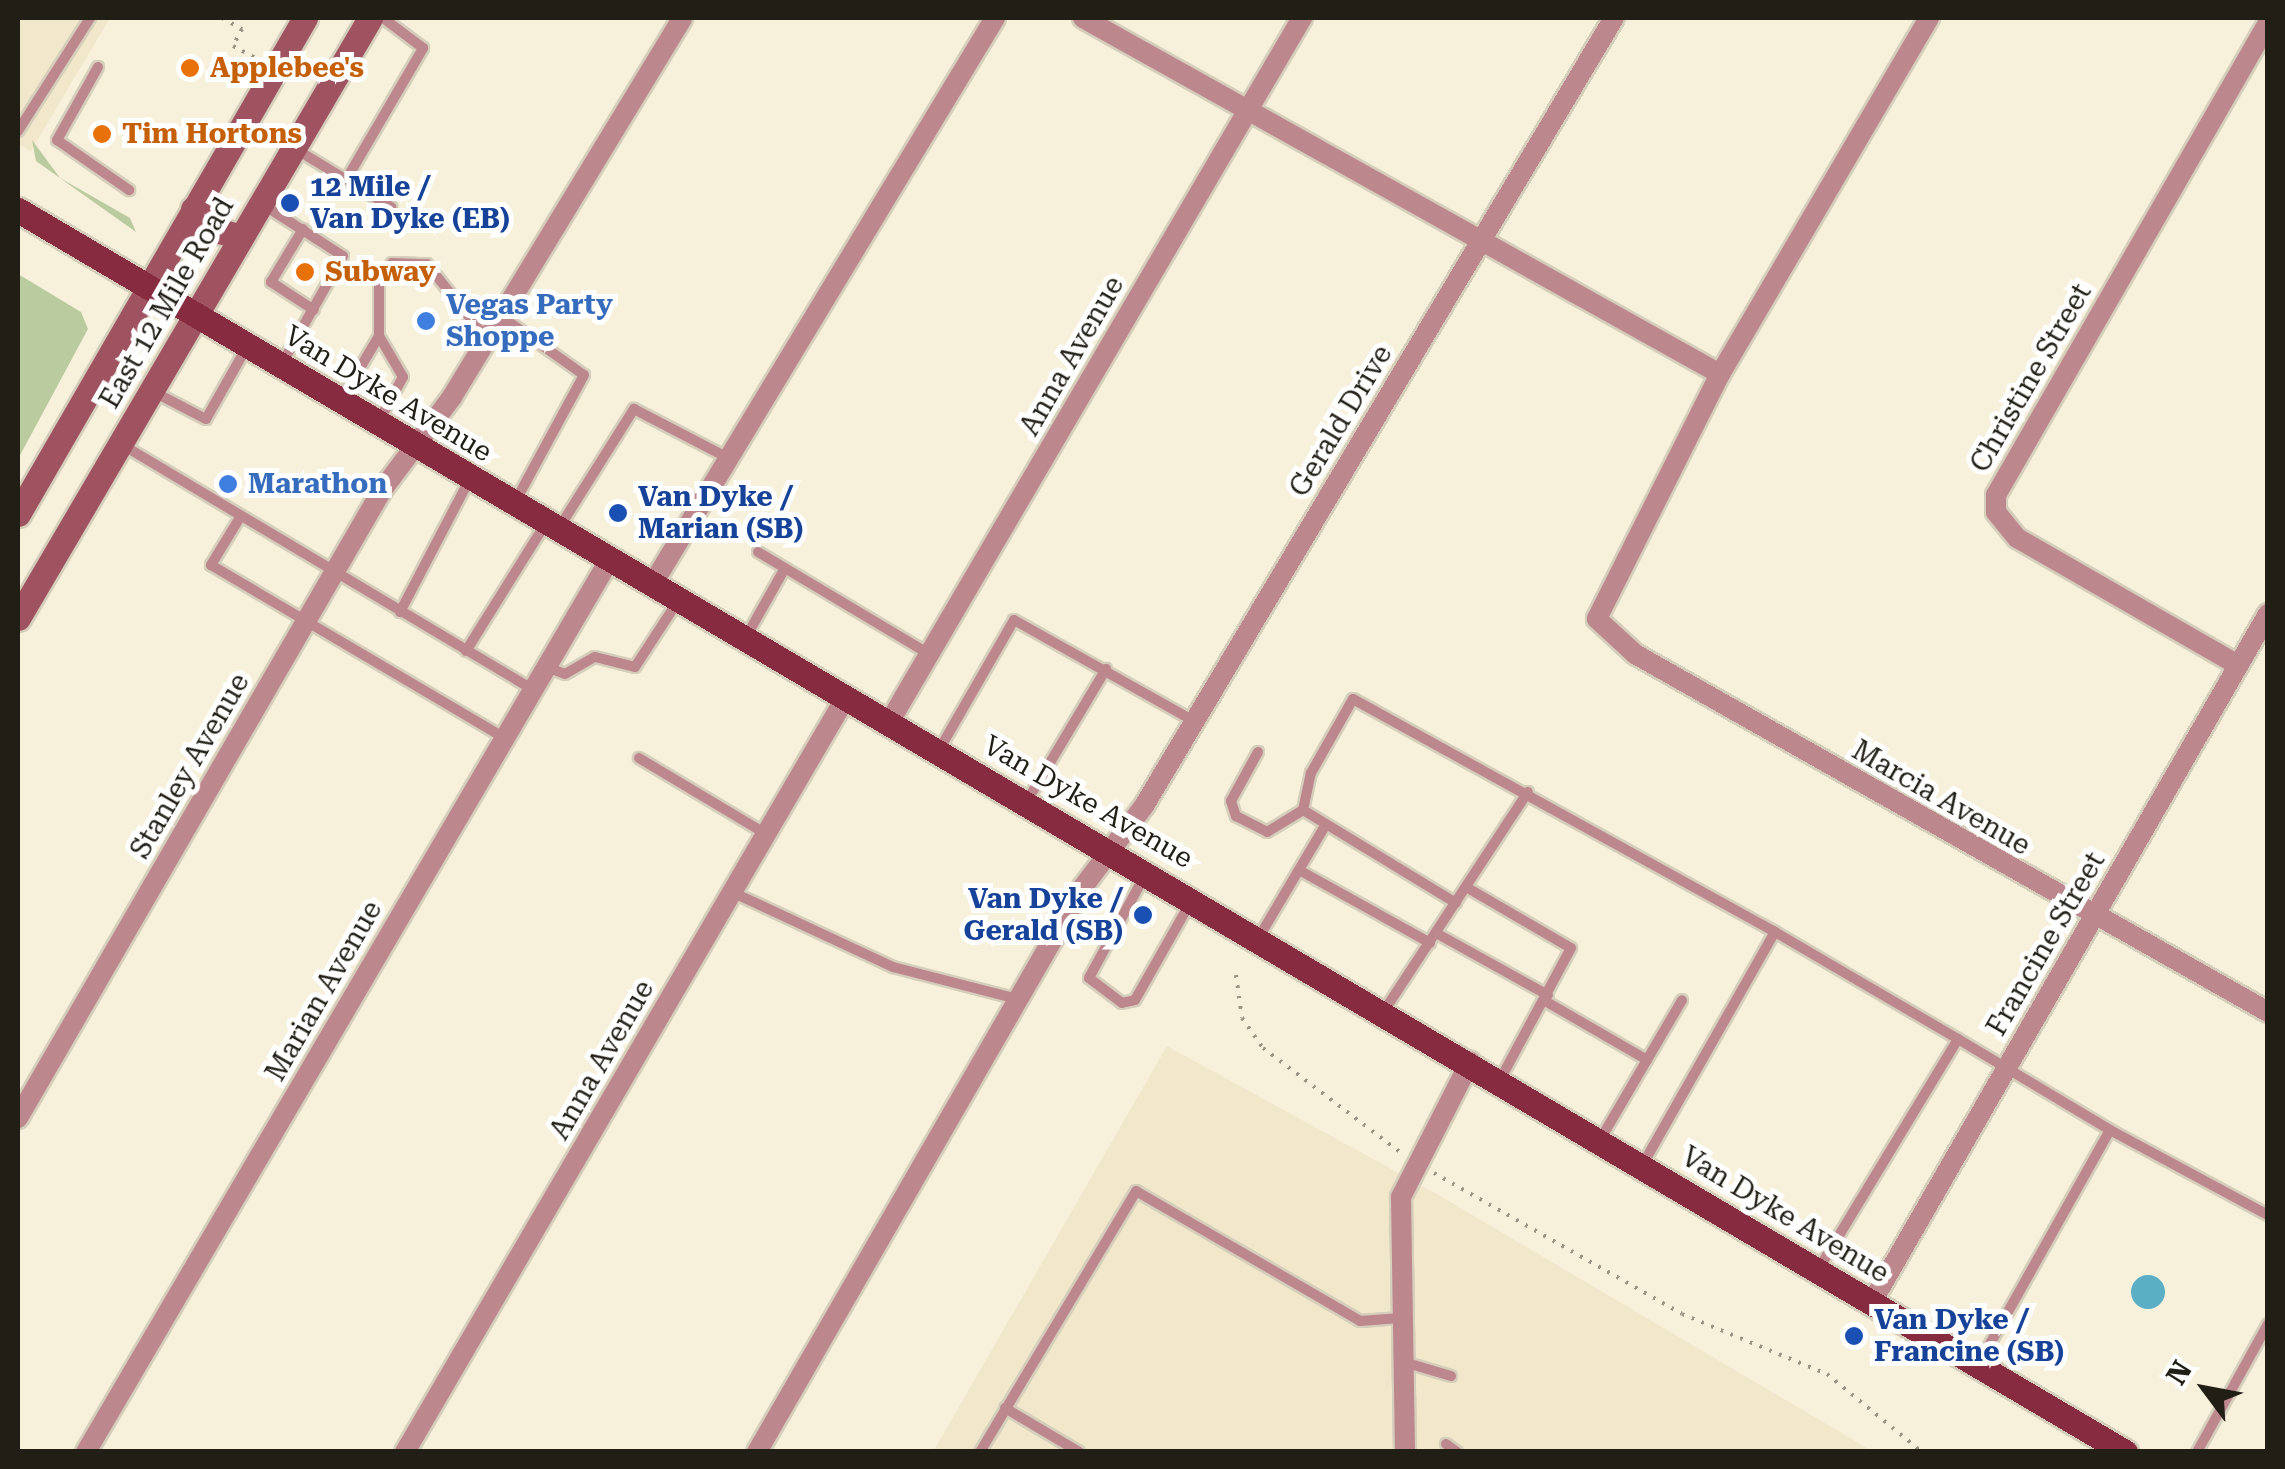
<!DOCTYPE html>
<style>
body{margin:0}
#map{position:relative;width:2285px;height:1469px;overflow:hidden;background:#f7f0db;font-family:"Roboto Serif",serif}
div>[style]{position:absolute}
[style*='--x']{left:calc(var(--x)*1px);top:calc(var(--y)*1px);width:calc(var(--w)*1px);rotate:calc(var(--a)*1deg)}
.built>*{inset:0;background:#f1e8cb}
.green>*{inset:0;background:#bacb9f}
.water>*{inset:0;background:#5aafc4}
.round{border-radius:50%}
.path>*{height:4px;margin-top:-2px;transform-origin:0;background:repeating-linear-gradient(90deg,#9a9585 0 2.5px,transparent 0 10.5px)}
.roads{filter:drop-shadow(2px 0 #d5cebb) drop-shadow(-2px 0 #d5cebb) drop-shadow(0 2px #d5cebb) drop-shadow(0 -2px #d5cebb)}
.lane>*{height:10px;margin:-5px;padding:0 5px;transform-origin:5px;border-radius:5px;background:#bd878e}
.street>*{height:20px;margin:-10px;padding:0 10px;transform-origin:10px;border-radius:10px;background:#bd878e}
.secondary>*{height:25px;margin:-12.5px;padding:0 12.5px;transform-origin:12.5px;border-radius:12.5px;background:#9f5360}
.primary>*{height:25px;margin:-12.5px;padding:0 12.5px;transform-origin:12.5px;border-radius:12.5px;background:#862b40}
.dots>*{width:28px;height:28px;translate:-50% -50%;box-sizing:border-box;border:5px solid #fff;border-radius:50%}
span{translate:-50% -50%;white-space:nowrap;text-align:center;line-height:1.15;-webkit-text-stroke:10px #fff;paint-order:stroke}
.food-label{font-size:28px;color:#c56008;font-weight:700}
.left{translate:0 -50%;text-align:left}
.transit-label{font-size:28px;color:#164399;font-weight:700}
.right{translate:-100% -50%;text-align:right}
.street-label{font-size:28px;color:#211e16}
.shop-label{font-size:28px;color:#366cbe;font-weight:700}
.frame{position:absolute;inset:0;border:20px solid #211e16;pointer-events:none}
.north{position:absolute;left:2155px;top:1339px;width:100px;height:100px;-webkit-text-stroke:8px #fff;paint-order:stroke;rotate:302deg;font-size:28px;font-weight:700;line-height:40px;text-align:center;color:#211e16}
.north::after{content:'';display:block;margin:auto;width:35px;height:45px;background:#211e16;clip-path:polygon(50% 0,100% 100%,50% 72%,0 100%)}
</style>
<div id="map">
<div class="built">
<div style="clip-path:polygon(18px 18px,110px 18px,31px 151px,18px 144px)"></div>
<div style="clip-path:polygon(1167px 1046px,1435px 1193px,1872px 1451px,933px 1452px)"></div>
</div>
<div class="green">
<div style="clip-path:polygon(32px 140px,60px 178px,130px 218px,136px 232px,36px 161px)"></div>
<div style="clip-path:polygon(18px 274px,81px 312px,88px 329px,18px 459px)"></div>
</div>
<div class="water">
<div class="round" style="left:2131px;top:1275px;width:34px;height:34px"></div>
</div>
<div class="path">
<div style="--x:222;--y:18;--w:23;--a:29"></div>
<div style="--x:242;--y:29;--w:19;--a:118"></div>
<div style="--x:233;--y:46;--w:26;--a:28"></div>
<div style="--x:1236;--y:975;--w:43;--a:82.1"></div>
<div style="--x:1242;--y:1018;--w:37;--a:55"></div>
<div style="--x:1263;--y:1048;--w:172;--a:37.2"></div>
<div style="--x:1434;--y:1173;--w:285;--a:29.6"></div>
<div style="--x:1682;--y:1314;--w:157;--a:22.5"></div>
<div style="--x:1827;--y:1374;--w:123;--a:39.4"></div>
</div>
<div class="roads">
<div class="lane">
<div style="--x:98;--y:67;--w:84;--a:119.3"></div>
<div style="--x:57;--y:140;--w:88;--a:34.8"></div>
<div style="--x:18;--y:131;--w:134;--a:-57.5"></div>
<div style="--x:294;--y:148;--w:114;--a:31.3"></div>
<div style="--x:346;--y:180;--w:153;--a:-59.7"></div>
<div style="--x:423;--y:48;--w:50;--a:-143.1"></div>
<div style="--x:262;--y:204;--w:96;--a:32.7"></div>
<div style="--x:343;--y:256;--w:125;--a:119.6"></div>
<div style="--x:303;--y:229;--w:62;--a:121.1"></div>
<div style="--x:271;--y:282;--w:51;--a:33.1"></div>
<div style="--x:502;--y:317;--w:100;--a:35.3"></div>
<div style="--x:584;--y:375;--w:145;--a:118.5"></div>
<div style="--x:152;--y:391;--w:61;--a:27.4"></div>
<div style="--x:206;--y:419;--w:85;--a:-60.4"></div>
<div style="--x:341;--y:400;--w:74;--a:-59.3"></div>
<div style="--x:380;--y:419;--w:48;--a:-61.3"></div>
<div style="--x:403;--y:377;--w:48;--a:-120.3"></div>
<div style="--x:379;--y:336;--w:55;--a:-90"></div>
<div style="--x:379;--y:281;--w:22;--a:-54"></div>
<div style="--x:392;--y:263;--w:35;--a:2"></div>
<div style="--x:427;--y:264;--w:95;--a:51.4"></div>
<div style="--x:121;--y:444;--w:480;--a:30.8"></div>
<div style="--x:239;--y:519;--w:54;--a:121.3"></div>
<div style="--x:211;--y:565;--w:341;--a:30.5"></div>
<div style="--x:559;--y:528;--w:141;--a:-57.8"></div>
<div style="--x:634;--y:409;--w:106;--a:27.5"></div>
<div style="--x:758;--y:552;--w:199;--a:30.8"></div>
<div style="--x:400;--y:612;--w:153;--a:-62.3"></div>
<div style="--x:746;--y:637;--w:79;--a:-60.5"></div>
<div style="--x:466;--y:651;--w:151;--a:-58"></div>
<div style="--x:546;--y:667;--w:20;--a:20"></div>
<div style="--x:565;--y:674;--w:34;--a:-30"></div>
<div style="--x:595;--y:657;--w:41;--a:14"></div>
<div style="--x:635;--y:667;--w:79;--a:-56.9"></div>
<div style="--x:939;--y:750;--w:150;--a:-60"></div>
<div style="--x:1014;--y:620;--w:206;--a:29.3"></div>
<div style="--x:1258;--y:752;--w:56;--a:118.9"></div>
<div style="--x:1231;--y:801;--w:16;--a:72"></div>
<div style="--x:1236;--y:816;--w:35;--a:27"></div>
<div style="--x:1267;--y:832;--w:42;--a:-31.4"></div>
<div style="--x:639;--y:758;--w:148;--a:30.9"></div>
<div style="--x:1027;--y:801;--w:154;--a:-59.1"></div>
<div style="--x:1299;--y:870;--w:150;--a:29.1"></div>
<div style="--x:1144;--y:877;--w:115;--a:118.6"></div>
<div style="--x:1089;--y:978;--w:41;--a:37.1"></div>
<div style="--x:1122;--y:1003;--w:13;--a:-13"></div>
<div style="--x:1135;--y:1000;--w:112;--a:-60.4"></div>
<div style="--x:1466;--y:887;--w:121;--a:30.2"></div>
<div style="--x:1571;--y:948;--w:150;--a:118.3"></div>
<div style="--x:732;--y:892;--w:178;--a:25"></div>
<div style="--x:893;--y:967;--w:129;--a:14.4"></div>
<div style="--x:1456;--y:903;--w:179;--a:-148.7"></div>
<div style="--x:1303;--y:810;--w:38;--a:-78"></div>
<div style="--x:1311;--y:773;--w:85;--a:-60.4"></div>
<div style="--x:1353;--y:699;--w:482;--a:28.9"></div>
<div style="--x:1436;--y:933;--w:128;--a:29"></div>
<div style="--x:1259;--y:937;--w:129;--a:-59.3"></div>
<div style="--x:1545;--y:1001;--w:118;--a:30"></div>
<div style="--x:1384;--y:1011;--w:262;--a:-56.7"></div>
<div style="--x:1958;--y:1039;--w:177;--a:30.9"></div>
<div style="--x:2110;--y:1130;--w:266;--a:119.3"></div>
<div style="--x:2110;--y:1130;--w:179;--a:28.3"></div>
<div style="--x:1600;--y:1140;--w:162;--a:-59.6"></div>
<div style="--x:1643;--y:1164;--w:267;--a:-60.4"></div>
<div style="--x:1775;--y:932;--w:212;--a:30.3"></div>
<div style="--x:1958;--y:1039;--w:270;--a:121.2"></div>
<div style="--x:1407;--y:1363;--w:46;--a:16.5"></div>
<div style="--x:1005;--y:1408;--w:86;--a:30.7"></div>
<div style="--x:1446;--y:1444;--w:14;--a:36"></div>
<div style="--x:980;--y:1452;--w:304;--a:-59.1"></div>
<div style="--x:1136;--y:1191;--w:259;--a:30.1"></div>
<div style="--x:1360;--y:1321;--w:41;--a:-4.2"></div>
<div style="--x:2197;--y:1452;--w:146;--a:-61"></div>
</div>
<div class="street">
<div style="--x:1083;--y:18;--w:730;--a:29.2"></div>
<div style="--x:1929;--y:18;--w:413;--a:120.4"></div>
<div style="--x:1720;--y:374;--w:274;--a:116.7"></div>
<div style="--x:1597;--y:619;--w:52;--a:42.6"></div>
<div style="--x:1635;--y:654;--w:727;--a:29.49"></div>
<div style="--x:652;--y:585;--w:663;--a:-58.83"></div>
<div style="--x:2238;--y:665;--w:255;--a:-150.1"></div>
<div style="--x:2017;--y:538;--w:33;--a:-129"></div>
<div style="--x:1996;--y:512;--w:17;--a:-90"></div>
<div style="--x:1996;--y:495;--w:545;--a:-60.05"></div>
<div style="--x:890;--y:721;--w:815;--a:-59.63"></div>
<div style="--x:18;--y:1118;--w:726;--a:-59.9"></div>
<div style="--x:382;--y:490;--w:116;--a:-53"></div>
<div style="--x:452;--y:397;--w:443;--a:-58.7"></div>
<div style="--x:1872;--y:1302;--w:794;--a:-60.08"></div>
<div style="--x:86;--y:1452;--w:1035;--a:-59.6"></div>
<div style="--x:405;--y:1452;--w:874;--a:-59.71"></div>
<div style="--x:757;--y:1452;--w:652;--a:-60.02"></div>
<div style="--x:1083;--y:887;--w:101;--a:-53"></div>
<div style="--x:1144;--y:806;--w:918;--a:-59.19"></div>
<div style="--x:1405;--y:1452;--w:255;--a:-90.9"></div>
<div style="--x:1401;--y:1197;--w:152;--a:-62.9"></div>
</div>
<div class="secondary">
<div style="--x:193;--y:209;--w:27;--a:48"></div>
<div style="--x:211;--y:229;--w:30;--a:14"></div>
<div style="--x:18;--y:514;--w:573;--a:-59.95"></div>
<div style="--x:18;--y:618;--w:696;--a:-59.6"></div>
</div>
<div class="primary">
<div style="--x:18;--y:210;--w:2446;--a:30.52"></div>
</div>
</div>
<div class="dots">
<div style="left:190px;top:68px;background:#e8710a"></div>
<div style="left:102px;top:134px;background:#e8710a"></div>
<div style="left:290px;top:203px;background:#1a4fb4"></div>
<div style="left:305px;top:272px;background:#e8710a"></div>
<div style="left:426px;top:321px;background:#3f7fe0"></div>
<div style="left:228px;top:484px;background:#3f7fe0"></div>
<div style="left:618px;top:513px;background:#1a4fb4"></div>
<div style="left:1143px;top:915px;background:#1a4fb4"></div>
<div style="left:1854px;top:1336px;background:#1a4fb4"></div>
</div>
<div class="food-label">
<span class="left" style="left:210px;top:68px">Applebee's</span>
<span class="left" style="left:122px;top:134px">Tim Hortons</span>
<span class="left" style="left:325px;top:272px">Subway</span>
</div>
<div class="transit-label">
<span class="left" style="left:310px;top:203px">12 Mile /<br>Van Dyke (EB)</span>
<span class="left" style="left:638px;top:513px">Van Dyke /<br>Marian (SB)</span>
<span class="right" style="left:1123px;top:915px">Van Dyke /<br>Gerald (SB)</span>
<span class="left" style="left:1874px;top:1336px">Van Dyke /<br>Francine (SB)</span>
</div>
<div class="street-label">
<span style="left:167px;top:303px;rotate:-60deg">East 12 Mile Road</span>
<span style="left:1072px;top:356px;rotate:-60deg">Anna Avenue</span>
<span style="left:2031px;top:378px;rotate:-60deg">Christine Street</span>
<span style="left:388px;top:394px;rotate:31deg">Van Dyke Avenue</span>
<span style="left:1341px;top:421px;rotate:-59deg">Gerald Drive</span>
<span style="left:190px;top:766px;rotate:-60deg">Stanley Avenue</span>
<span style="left:1941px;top:798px;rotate:30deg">Marcia Avenue</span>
<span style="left:1088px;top:802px;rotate:30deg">Van Dyke Avenue</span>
<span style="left:2046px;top:944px;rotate:-60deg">Francine Street</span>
<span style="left:324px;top:991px;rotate:-60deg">Marian Avenue</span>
<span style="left:602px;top:1060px;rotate:-60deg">Anna Avenue</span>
<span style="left:1785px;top:1215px;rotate:31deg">Van Dyke Avenue</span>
</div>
<div class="shop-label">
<span class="left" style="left:446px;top:321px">Vegas Party<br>Shoppe</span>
<span class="left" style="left:248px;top:484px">Marathon</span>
</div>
<div class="frame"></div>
<div class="north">N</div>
</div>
